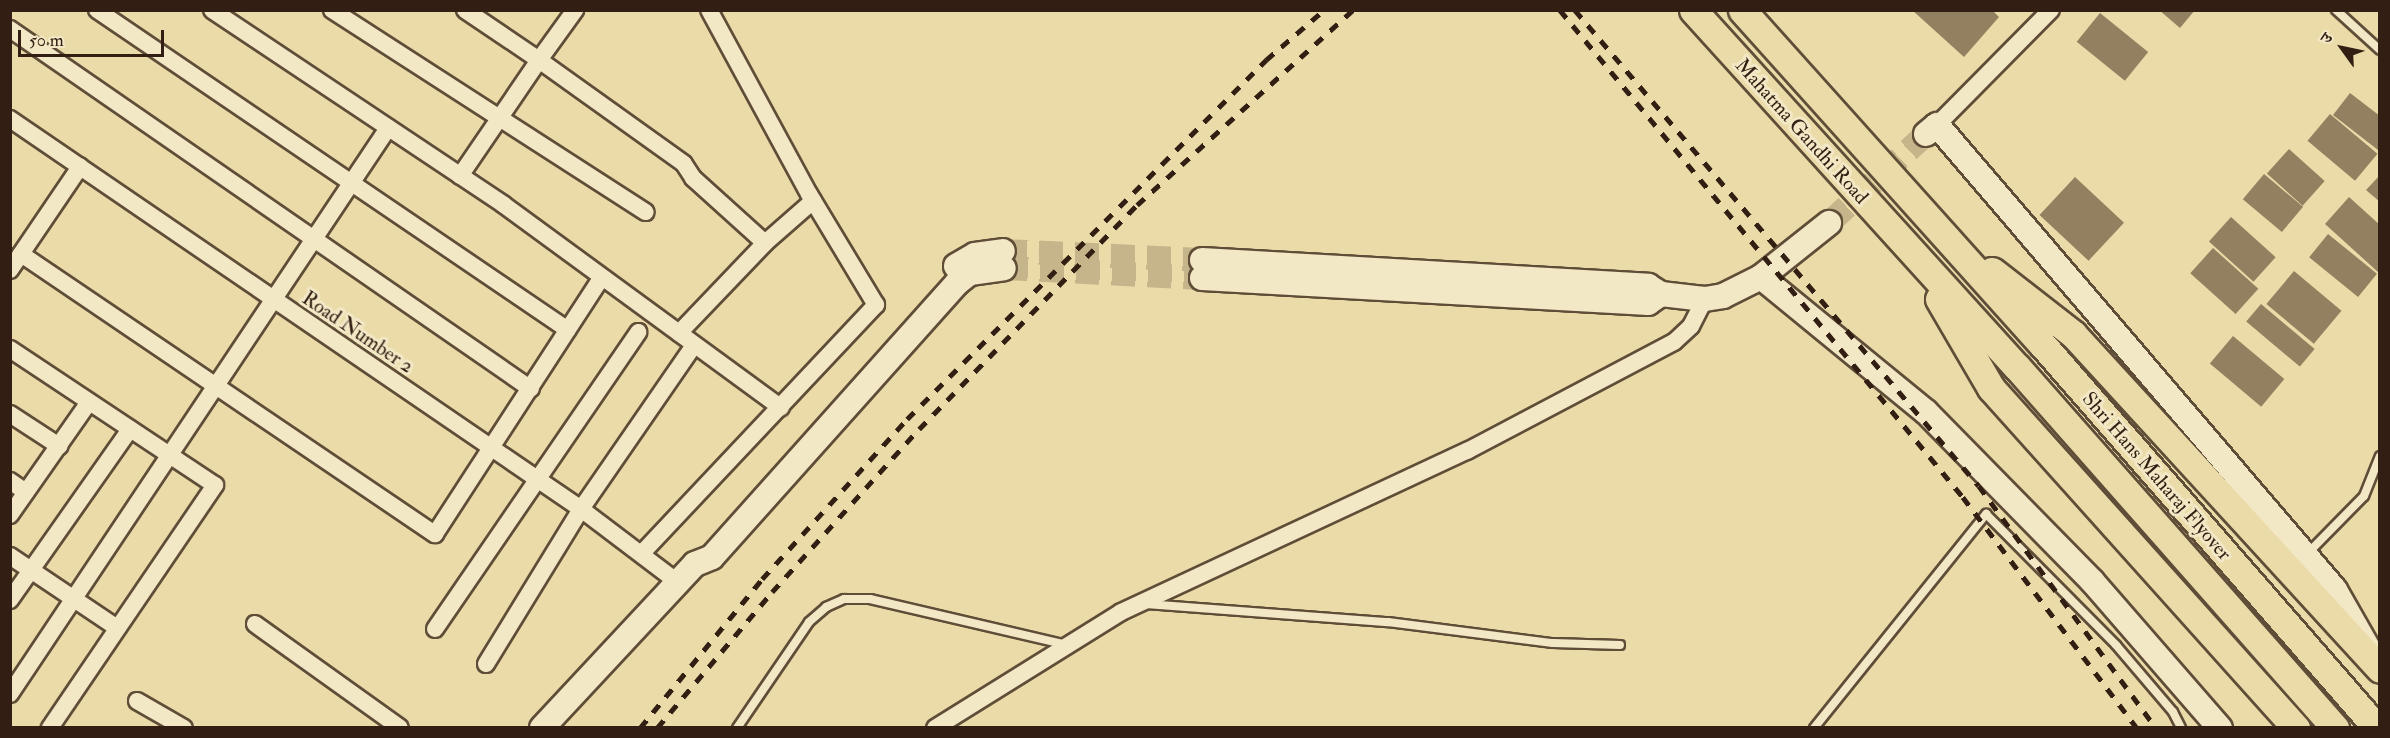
<!DOCTYPE html>
<meta charset="utf-8">
<style>
body{margin:0}
#map{position:relative;width:2390px;height:738px;overflow:hidden;background:#ebdba8;font-family:"IM FELL Double Pica","Noto Serif Devanagari",serif}
div>[style]{position:absolute}
[style*='--x']{left:calc(var(--x)*1px);top:calc(var(--y)*1px);width:calc(var(--w)*1px);rotate:calc(var(--a)*1deg)}
.building>*{inset:0;background:#928060;transform-origin:0 0}
.secondary-tunnel>*{height:24px;margin-top:-12px;transform-origin:0;background:repeating-linear-gradient(90deg,#c6b58a 0 24px,transparent 0 36px)}
.roads{filter:drop-shadow(2px 0 #604d38) drop-shadow(-2px 0 #604d38) drop-shadow(0 2px #604d38) drop-shadow(0 -2px #604d38)}
.lane>*{height:8px;margin:-4px;padding:0 4px;transform-origin:4px;border-radius:4px;background:#f2e8c6}
.street>*{height:16px;margin:-8px;padding:0 8px;transform-origin:8px;border-radius:8px;background:#f2e8c6}
.secondary>*{height:24px;margin:-12px;padding:0 12px;transform-origin:12px;border-radius:12px;background:#f2e8c6}
.primary>*{height:27px;margin:-13.5px;padding:0 13.5px;transform-origin:13.5px;border-radius:13.5px;background:#ebdba8}
.rail>*{height:4.5px;margin-top:-2.25px;transform-origin:0;background:repeating-linear-gradient(90deg,#321e12 0 10px,transparent 0 20px)}
span{translate:-50% -50%;white-space:nowrap;text-align:center;line-height:1.15;-webkit-text-stroke:6px #f2e8c6;paint-order:stroke}
.street-label{font-size:20px;color:#321e12}
.frame{position:absolute;inset:0;border:12px solid #321e12;pointer-events:none}
.north{position:absolute;left:2312px;top:18px;width:60px;height:60px;-webkit-text-stroke:4px #f2e8c6;paint-order:stroke;rotate:303deg;font-size:16px;font-weight:700;line-height:24px;text-align:center;color:#321e12}
.north::after{content:'';display:block;margin:auto;width:21px;height:27px;background:#321e12;clip-path:polygon(50% 0,100% 100%,50% 72%,0 100%)}
.scale{position:absolute;left:18px;top:30px;width:146px;height:27px;box-sizing:border-box;border:3px solid #321e12;border-top:0;padding-left:8px;font-size:18px;line-height:21px;white-space:nowrap;color:#321e12;-webkit-text-stroke:4px #f2e8c6;paint-order:stroke}
</style>
<div id="map">
<div class="building">
<div style="clip-path:polygon(1912px 10px,1992px 10px,1999px 17px,1964px 57px)"></div>
<div style="clip-path:polygon(2159px 10px,2195px 10px,2180px 28px)"></div>
<div style="left:2100px;top:13px;width:62px;height:37px;rotate:39deg"></div>
<div style="clip-path:polygon(2350px 93px,2380px 116px,2378px 150px,2333px 115px)"></div>
<div style="left:2330px;top:114px;width:62px;height:35px;rotate:40deg"></div>
<div style="left:2289px;top:149px;width:48px;height:33px;rotate:42deg"></div>
<div style="left:2264px;top:174px;width:51px;height:33px;rotate:40deg"></div>
<div style="clip-path:polygon(2380px 175px,2380px 202px,2366px 190px)"></div>
<div style="left:2075px;top:177px;width:67px;height:52px;rotate:43deg"></div>
<div style="clip-path:polygon(2349px 197px,2380px 225px,2378px 272px,2325px 224px)"></div>
<div style="left:2231px;top:217px;width:60px;height:33px;rotate:42deg"></div>
<div style="left:2328px;top:234px;width:63px;height:30px;rotate:39deg"></div>
<div style="left:2213px;top:248px;width:61px;height:34px;rotate:42deg"></div>
<div style="left:2294px;top:271px;width:62px;height:43px;rotate:40deg"></div>
<div style="left:2261px;top:304px;width:70px;height:23px;rotate:40deg"></div>
<div style="left:2233px;top:336px;width:67px;height:36px;rotate:40deg"></div>
</div>
<div class="secondary-tunnel">
<div style="--x:1829;--y:223;--w:132;--a:-42.5"></div>
<div style="--x:1003;--y:251;--w:199;--a:2.6"></div>
<div style="--x:1004;--y:268;--w:198;--a:2.9"></div>
</div>
<div class="roads">
<div class="lane">
<div style="--x:2336;--y:10;--w:59;--a:42.3"></div>
<div style="--x:2307;--y:554;--w:81;--a:-45.5"></div>
<div style="--x:2364;--y:496;--w:43;--a:-68.2"></div>
<div style="--x:1146;--y:604;--w:243;--a:4.3"></div>
<div style="--x:1388;--y:622;--w:166;--a:7.3"></div>
<div style="--x:1553;--y:643;--w:67;--a:1.7"></div>
<div style="--x:737;--y:728;--w:128;--a:-55.8"></div>
<div style="--x:809;--y:622;--w:23;--a:-41"></div>
<div style="--x:826;--y:607;--w:20;--a:-24"></div>
<div style="--x:844;--y:599;--w:26;--a:0"></div>
<div style="--x:870;--y:599;--w:202;--a:13.1"></div>
<div style="--x:1814;--y:728;--w:275;--a:-51.2"></div>
<div style="--x:1986;--y:514;--w:185;--a:45.2"></div>
<div style="--x:2116;--y:645;--w:88;--a:49.6"></div>
<div style="--x:2173;--y:712;--w:18;--a:63"></div>
</div>
<div class="street">
<div style="--x:97;--y:10;--w:569;--a:34.19"></div>
<div style="--x:212;--y:10;--w:351;--a:33.7"></div>
<div style="--x:504;--y:205;--w:343;--a:36.2"></div>
<div style="--x:332;--y:10;--w:373;--a:32.8"></div>
<div style="--x:465;--y:10;--w:89;--a:34"></div>
<div style="--x:539;--y:60;--w:62;--a:-54.2"></div>
<div style="--x:10;--y:29;--w:633;--a:34.64"></div>
<div style="--x:10;--y:119;--w:691;--a:34.33"></div>
<div style="--x:581;--y:509;--w:123;--a:37.1"></div>
<div style="--x:1937;--y:125;--w:162;--a:-45.3"></div>
<div style="--x:460;--y:176;--w:140;--a:-55.7"></div>
<div style="--x:539;--y:60;--w:178;--a:35.6"></div>
<div style="--x:684;--y:164;--w:17;--a:57"></div>
<div style="--x:693;--y:178;--w:97;--a:42.1"></div>
<div style="--x:21;--y:254;--w:500;--a:34.1"></div>
<div style="--x:435;--y:534;--w:306;--a:-57"></div>
<div style="--x:10;--y:270;--w:125;--a:-55.8"></div>
<div style="--x:679;--y:333;--w:124;--a:-46.3"></div>
<div style="--x:765;--y:243;--w:64;--a:-41.2"></div>
<div style="--x:10;--y:349;--w:246;--a:33.6"></div>
<div style="--x:215;--y:485;--w:294;--a:124.2"></div>
<div style="--x:10;--y:414;--w:59;--a:33.1"></div>
<div style="--x:10;--y:481;--w:19;--a:35"></div>
<div style="--x:10;--y:515;--w:138;--a:-55"></div>
<div style="--x:643;--y:552;--w:340;--a:-46.7"></div>
<div style="--x:876;--y:305;--w:130;--a:-121.1"></div>
<div style="--x:809;--y:194;--w:209;--a:-118.5"></div>
<div style="--x:10;--y:556;--w:129;--a:33.9"></div>
<div style="--x:10;--y:600;--w:209;--a:-54.9"></div>
<div style="--x:255;--y:624;--w:178;--a:35.6"></div>
<div style="--x:435;--y:629;--w:360;--a:-55.6"></div>
<div style="--x:486;--y:664;--w:182;--a:-58.5"></div>
<div style="--x:581;--y:509;--w:199;--a:-55.4"></div>
<div style="--x:10;--y:694;--w:681;--a:-56.26"></div>
<div style="--x:137;--y:701;--w:54;--a:29.9"></div>
<div style="--x:935;--y:728;--w:219;--a:-31.9"></div>
<div style="--x:1121;--y:612;--w:382;--a:-25"></div>
<div style="--x:1467;--y:451;--w:234;--a:-27.8"></div>
<div style="--x:1674;--y:342;--w:23;--a:-43"></div>
<div style="--x:1691;--y:326;--w:30;--a:-63"></div>
</div>
<div class="secondary">
<div style="--x:1926;--y:134;--w:14;--a:-39"></div>
<div style="--x:1937;--y:125;--w:612;--a:49.44"></div>
<div style="--x:2335;--y:590;--w:73;--a:60.3"></div>
<div style="--x:1202;--y:260;--w:447;--a:3.3"></div>
<div style="--x:1648;--y:286;--w:15;--a:32"></div>
<div style="--x:1661;--y:294;--w:44;--a:6.5"></div>
<div style="--x:1705;--y:299;--w:18;--a:-9"></div>
<div style="--x:1723;--y:296;--w:42;--a:-26.6"></div>
<div style="--x:1761;--y:277;--w:87;--a:-38.5"></div>
<div style="--x:956;--y:266;--w:22;--a:-30"></div>
<div style="--x:975;--y:255;--w:28;--a:-8"></div>
<div style="--x:1761;--y:277;--w:213;--a:39.3"></div>
<div style="--x:1926;--y:412;--w:237;--a:45.5"></div>
<div style="--x:2092;--y:581;--w:195;--a:49"></div>
<div style="--x:1202;--y:278;--w:447;--a:3.2"></div>
<div style="--x:1648;--y:303;--w:16;--a:-35"></div>
<div style="--x:542;--y:728;--w:224;--a:-47"></div>
<div style="--x:695;--y:564;--w:18;--a:-22"></div>
<div style="--x:712;--y:557;--w:368;--a:-48.2"></div>
<div style="--x:957;--y:283;--w:16;--a:-38"></div>
<div style="--x:970;--y:273;--w:34;--a:-8"></div>
</div>
<div class="primary">
<div style="--x:1693;--y:10;--w:482;--a:47.8"></div>
<div style="--x:2017;--y:367;--w:481;--a:48.6"></div>
<div style="--x:1742;--y:10;--w:449;--a:48.1"></div>
<div style="--x:2042;--y:344;--w:510;--a:48.9"></div>
<div style="--x:1992;--y:271;--w:103;--a:37.9"></div>
<div style="--x:2073;--y:334;--w:454;--a:47.5"></div>
<div style="--x:1939;--y:299;--w:103;--a:59.7"></div>
<div style="--x:1991;--y:388;--w:457;--a:48.1"></div>
</div>
</div>
<div class="rail">
<div style="--x:1560;--y:10;--w:632;--a:50.39"></div>
<div style="--x:1963;--y:497;--w:289;--a:53"></div>
<div style="--x:1575;--y:10;--w:624;--a:49.68"></div>
<div style="--x:1979;--y:486;--w:300;--a:53.8"></div>
<div style="--x:640;--y:728;--w:193;--a:-50.7"></div>
<div style="--x:762;--y:579;--w:216;--a:-47.8"></div>
<div style="--x:907;--y:419;--w:508;--a:-45"></div>
<div style="--x:1266;--y:60;--w:77;--a:-40.8"></div>
<div style="--x:657;--y:728;--w:178;--a:-49.8"></div>
<div style="--x:772;--y:592;--w:219;--a:-48"></div>
<div style="--x:919;--y:429;--w:313;--a:-45.8"></div>
<div style="--x:1137;--y:205;--w:291;--a:-42.1"></div>
</div>
<div class="street-label">
<span style="left:1802px;top:131px;rotate:48deg">Mahatma Gandhi Road</span>
<span style="left:358px;top:332px;rotate:34deg">Road Number 2</span>
<span style="left:2157px;top:476px;rotate:49deg">Shri Hans Maharaj Flyover</span>
</div>
<div class="frame"></div>
<div class="north">उ</div>
<div class="scale">50 m</div>
</div>
